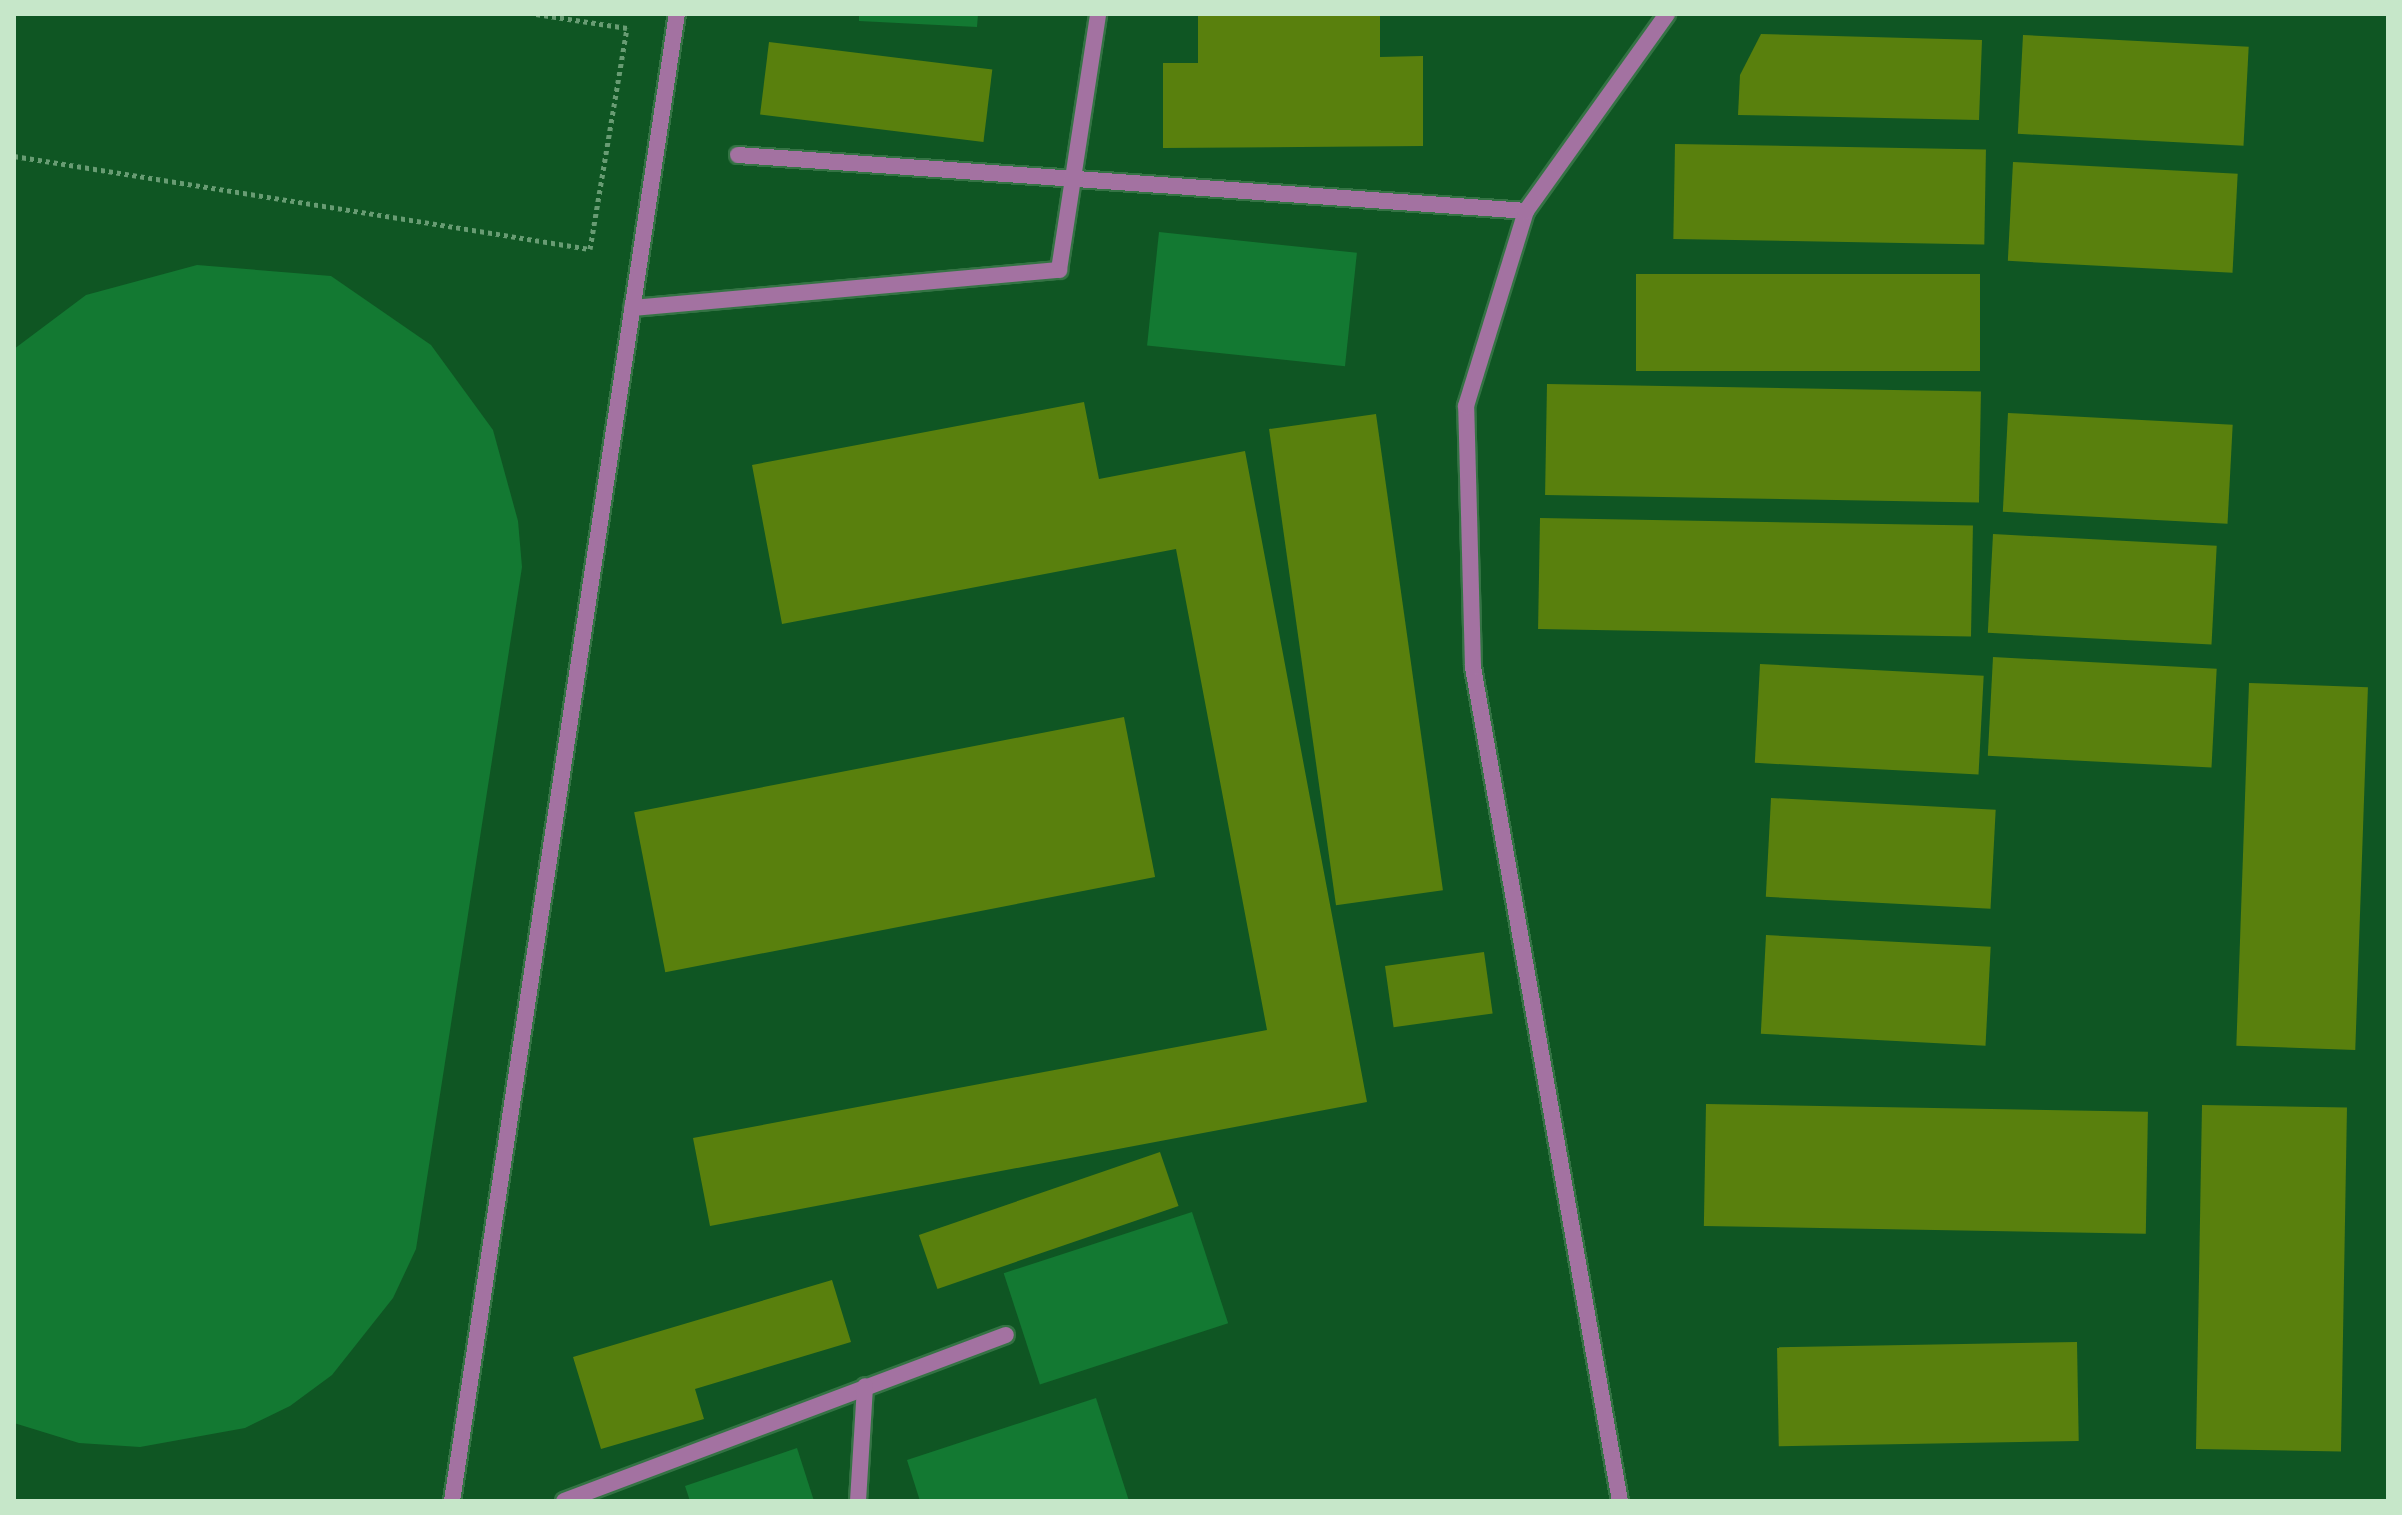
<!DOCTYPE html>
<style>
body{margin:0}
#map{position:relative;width:2402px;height:1515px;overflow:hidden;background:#0f5623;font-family:"Space Grotesk",sans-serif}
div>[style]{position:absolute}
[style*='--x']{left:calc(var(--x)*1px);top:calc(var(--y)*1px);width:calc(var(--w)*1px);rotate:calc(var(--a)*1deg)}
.green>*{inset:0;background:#137932;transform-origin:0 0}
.building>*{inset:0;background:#59800d;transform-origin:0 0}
.path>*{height:5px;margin-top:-2.5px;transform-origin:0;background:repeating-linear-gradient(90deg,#689c73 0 4px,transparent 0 8px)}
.roads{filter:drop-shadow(2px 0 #347344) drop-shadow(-2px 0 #347344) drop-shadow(0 2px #347344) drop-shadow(0 -2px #347344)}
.street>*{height:16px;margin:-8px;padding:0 8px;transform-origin:8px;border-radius:8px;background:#a372a1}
span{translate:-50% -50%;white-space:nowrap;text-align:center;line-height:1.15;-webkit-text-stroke:7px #164922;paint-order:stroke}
.frame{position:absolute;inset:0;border:16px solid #c6e7c9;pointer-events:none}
</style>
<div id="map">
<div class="green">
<div style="clip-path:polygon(859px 14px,978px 14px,977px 27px,859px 21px)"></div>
<div style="left:1159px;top:232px;width:199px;height:114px;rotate:6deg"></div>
<div style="clip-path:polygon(197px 265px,331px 276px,431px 345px,493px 430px,518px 521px,522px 567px,416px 1249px,393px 1298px,332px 1375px,290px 1406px,245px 1428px,140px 1447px,79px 1443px,14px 1423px,14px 349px,86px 295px)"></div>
<div style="left:1192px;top:1212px;width:117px;height:198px;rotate:72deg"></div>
<div style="clip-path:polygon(1096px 1398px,1129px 1501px,920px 1501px,907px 1460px)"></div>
<div style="clip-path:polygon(797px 1448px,814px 1501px,690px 1501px,685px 1486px)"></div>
</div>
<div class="building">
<div style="clip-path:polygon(1198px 14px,1380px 14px,1380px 57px,1423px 56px,1423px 146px,1163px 148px,1163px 63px,1198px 63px)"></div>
<div style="clip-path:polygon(1761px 34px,1982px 40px,1979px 120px,1738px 115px,1740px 75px)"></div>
<div style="left:2023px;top:35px;width:226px;height:99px;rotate:3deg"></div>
<div style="left:769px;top:42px;width:225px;height:73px;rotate:7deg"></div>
<div style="left:1675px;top:144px;width:311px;height:95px;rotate:1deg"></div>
<div style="left:2013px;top:162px;width:225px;height:99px;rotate:3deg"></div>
<div style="left:1636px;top:274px;width:344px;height:97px"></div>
<div style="left:1547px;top:384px;width:434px;height:111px;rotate:1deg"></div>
<div style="clip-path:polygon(1084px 402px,1099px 479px,1245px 451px,1367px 1102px,710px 1226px,693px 1138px,1267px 1030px,1176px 549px,782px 624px,752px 465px)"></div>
<div style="left:2008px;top:413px;width:225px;height:99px;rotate:3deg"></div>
<div style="left:1376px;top:414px;width:481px;height:108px;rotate:82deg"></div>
<div style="left:1540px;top:518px;width:433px;height:111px;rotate:1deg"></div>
<div style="left:1993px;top:534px;width:224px;height:99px;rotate:3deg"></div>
<div style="left:1993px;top:657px;width:224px;height:99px;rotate:3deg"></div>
<div style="left:1760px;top:664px;width:224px;height:99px;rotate:3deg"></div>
<div style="left:2249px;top:683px;width:119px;height:363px;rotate:2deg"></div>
<div style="left:1124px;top:717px;width:163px;height:499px;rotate:79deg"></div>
<div style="left:1771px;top:798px;width:225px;height:99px;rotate:3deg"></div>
<div style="left:1766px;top:935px;width:225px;height:99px;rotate:3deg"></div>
<div style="left:1484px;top:952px;width:62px;height:100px;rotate:82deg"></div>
<div style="left:1706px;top:1104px;width:442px;height:122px;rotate:1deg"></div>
<div style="left:2202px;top:1105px;width:145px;height:344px;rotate:1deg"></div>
<div style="left:1160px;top:1152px;width:57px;height:255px;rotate:71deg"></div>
<div style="clip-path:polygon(832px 1280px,851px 1342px,695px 1389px,704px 1419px,601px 1449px,573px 1357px)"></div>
<div style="left:2077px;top:1342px;width:99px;height:300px;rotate:89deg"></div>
</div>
<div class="path">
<div style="--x:14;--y:156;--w:583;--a:9.17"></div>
<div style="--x:590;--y:249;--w:224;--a:-80.5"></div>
<div style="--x:627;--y:28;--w:92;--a:-171.3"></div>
</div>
<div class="roads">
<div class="street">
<div style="--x:738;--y:155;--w:790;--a:4.06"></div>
<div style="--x:632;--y:308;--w:429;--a:-5.1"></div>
<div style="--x:1059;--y:270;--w:259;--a:-81.3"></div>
<div style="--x:452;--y:1501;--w:1504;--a:-81.4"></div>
<div style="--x:564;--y:1501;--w:472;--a:-20.6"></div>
<div style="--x:858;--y:1501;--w:115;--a:-86.5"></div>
<div style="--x:1620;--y:1501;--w:847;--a:-100"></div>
<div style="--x:1473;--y:667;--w:261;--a:-91.5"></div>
<div style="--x:1466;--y:406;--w:204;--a:-72.9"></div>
<div style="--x:1526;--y:211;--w:242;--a:-54.4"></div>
</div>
</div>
<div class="frame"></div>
</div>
